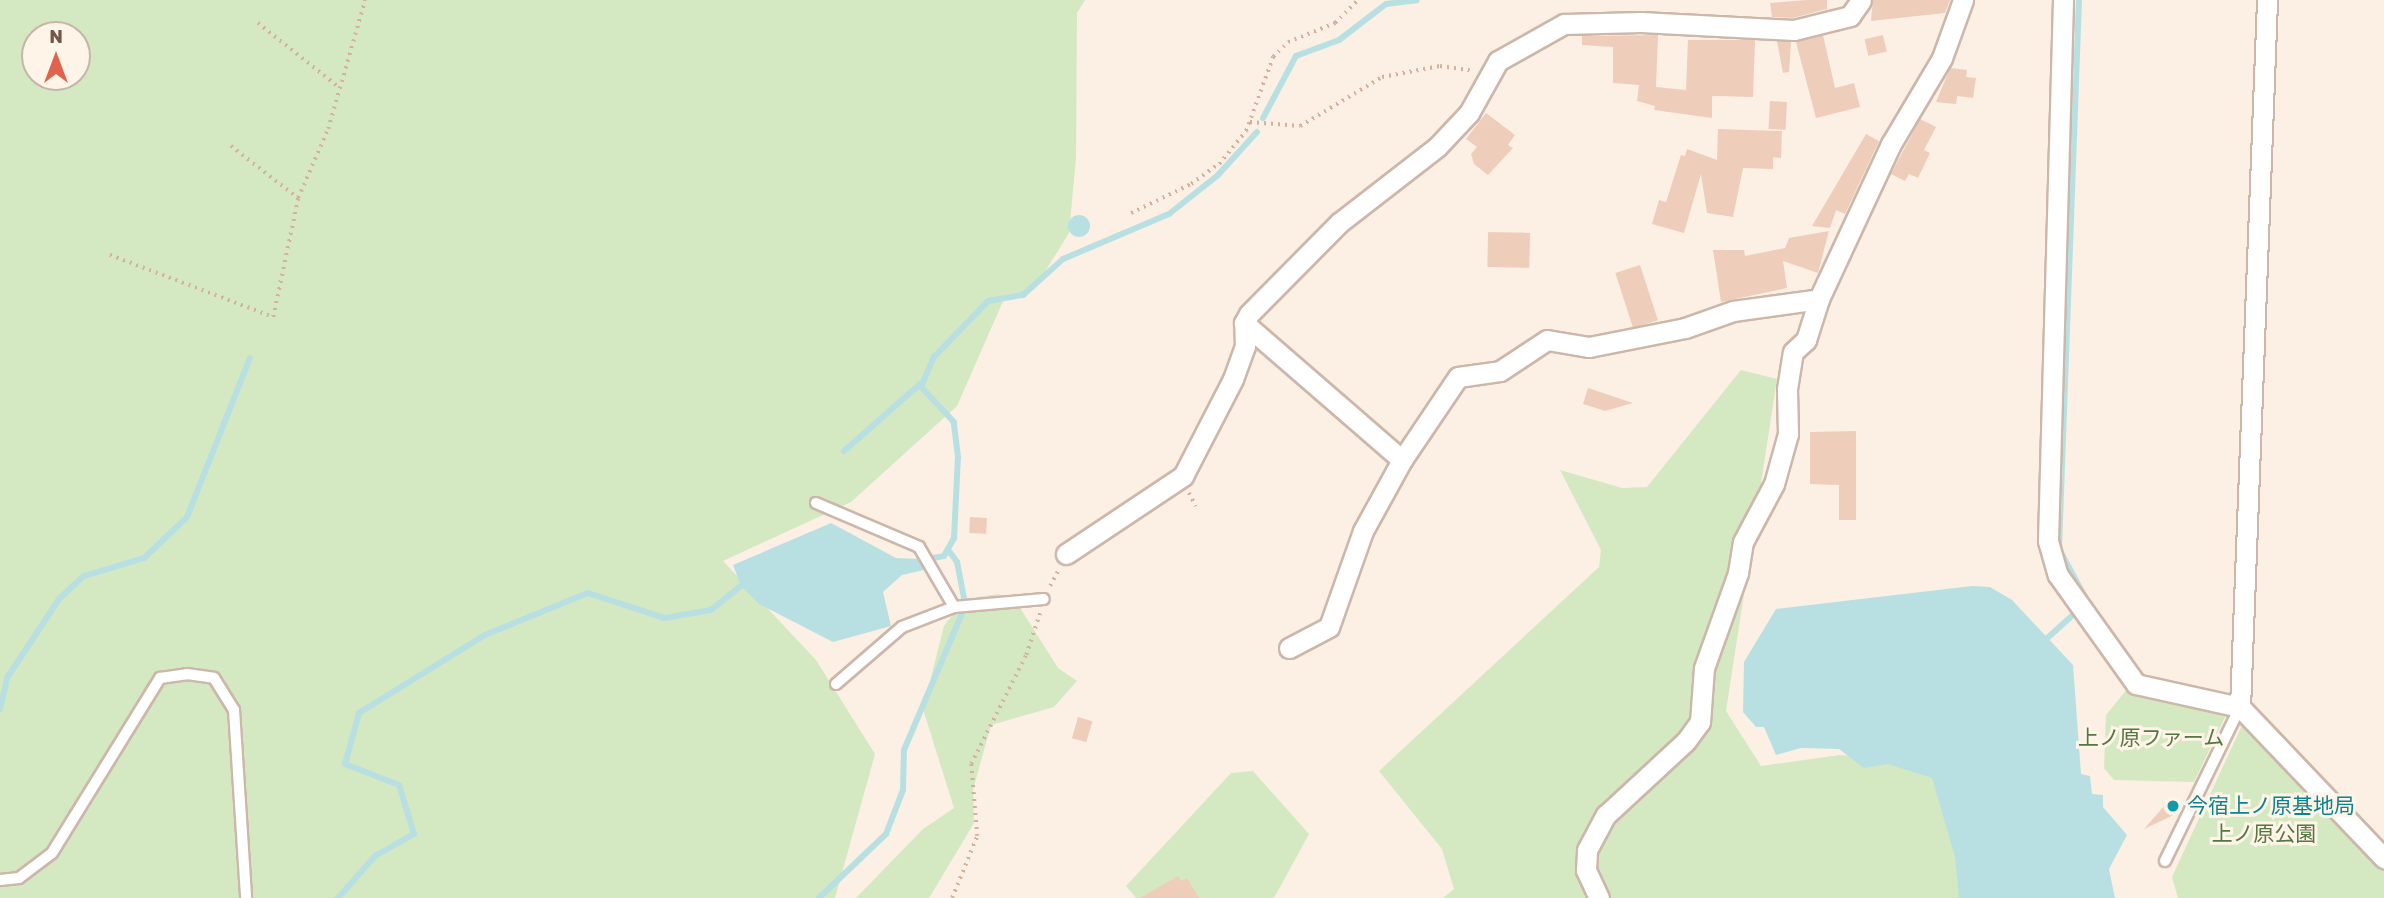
<!DOCTYPE html>
<meta charset="utf-8">
<style>
body{margin:0}
#map{position:relative;width:2384px;height:898px;overflow:hidden;background:#fbf0e3;font-family:Rubik,"Noto Sans JP",sans-serif}
div>[style]{position:absolute}
[style*='--x']{left:calc(var(--x)*1px);top:calc(var(--y)*1px);width:calc(var(--w)*1px);rotate:calc(var(--a)*1deg)}
.green>*{inset:0;background:#d4e8c2}
.water>*{inset:0;background:#b8e0e3}
.round{border-radius:50%}
.stream>*{height:6px;margin:-3px;padding:0 3px;transform-origin:3px;border-radius:3px;background:#b8e0e3}
.building>*{inset:0;background:#efcdbb;transform-origin:0 0}
.path>*{height:3.5px;margin-top:-1.75px;transform-origin:0;background:repeating-linear-gradient(90deg,#d4b09f 0 2px,transparent 0 7px)}
.roads{filter:drop-shadow(2px 0 #ccb7aa) drop-shadow(-2px 0 #ccb7aa) drop-shadow(0 2px #ccb7aa) drop-shadow(0 -2px #ccb7aa)}
.service>*{height:10px;margin:-5px;padding:0 5px;transform-origin:5px;border-radius:5px;background:#fff}
.minor>*{height:19px;margin:-9.5px;padding:0 9.5px;transform-origin:9.5px;border-radius:9.5px;background:#fff}
.dots>*{width:19px;height:19px;translate:-50% -50%;box-sizing:border-box;border:4px solid #fef4e8;border-radius:50%}
span{translate:-50% -50%;white-space:nowrap;text-align:center;line-height:1.15;-webkit-text-stroke:6px #fef4e8;paint-order:stroke}
.park-label{font-size:21px;color:#557742}
.culture-label{font-size:21px;color:#0d838f}
.left{translate:0 -50%;text-align:left}
.north{position:absolute;left:21px;top:21px;width:70px;height:70px;box-sizing:border-box;background:#fef4e8;border:2px solid #c6b5a9;border-radius:50%;rotate:0deg;font-size:19px;font-weight:700;line-height:28px;text-align:center;color:#72564a}
.north::after{content:'';display:block;margin:auto;width:24px;height:32px;background:#e0644c;clip-path:polygon(50% 0,100% 100%,50% 72%,0 100%)}
</style>
<div id="map">
<div class="green">
<div style="clip-path:polygon(evenodd,0 0,1085px 0,1077px 13px,1076px 158px,1069px 233px,1036px 286px,1004px 299px,957px 406px,851px 502px,723px 561px,816px 660px,875px 754px,835px 898px,0 898px,0 0,35px 35px,77px 35px,77px 77px,35px 77px,35px 35px)"></div>
<div style="clip-path:polygon(1741px 370px,1777px 379px,1726px 711px,1761px 766px,1840px 755px,1873px 757px,1934px 777px,1958px 859px,1960px 898px,1443px 898px,1454px 889px,1442px 849px,1379px 771px,1599px 567px,1601px 550px,1560px 470px,1622px 488px,1647px 487px)"></div>
<div style="clip-path:polygon(998px 594px,1017px 603px,1058px 668px,1077px 681px,1054px 707px,991px 725px,973px 790px,974px 823px,929px 898px,856px 898px,923px 829px,954px 808px,923px 709px,944px 626px,965px 599px)"></div>
<div style="clip-path:polygon(2128px 688px,2227px 713px,2194px 782px,2114px 780px,2104px 768px,2106px 715px)"></div>
<div style="clip-path:polygon(2244px 721px,2384px 867px,2384px 898px,2178px 898px,2172px 877px)"></div>
<div style="clip-path:polygon(1253px 771px,1309px 834px,1274px 898px,1136px 898px,1126px 886px,1231px 773px)"></div>
</div>
<div class="water">
<div class="round" style="left:1068px;top:215px;width:22px;height:22px"></div>
<div style="clip-path:polygon(831px 523px,896px 558px,920px 559px,924px 570px,902px 575px,883px 592px,891px 626px,833px 642px,759px 604px,741px 586px,733px 565px)"></div>
<div style="clip-path:polygon(1972px 586px,1990px 587px,2012px 600px,2073px 665px,2081px 774px,2090px 776px,2092px 794px,2103px 795px,2103px 807px,2127px 835px,2109px 869px,2115px 898px,1959px 898px,1955px 857px,1932px 778px,1888px 764px,1864px 768px,1839px 749px,1801px 748px,1776px 755px,1764px 727px,1756px 727px,1743px 712px,1744px 662px,1776px 609px)"></div>
</div>
<div class="stream">
<div style="--x:2079;--y:0;--w:549;--a:92.09"></div>
<div style="--x:2059;--y:549;--w:55;--a:61.6"></div>
<div style="--x:1263;--y:118;--w:70;--a:-62"></div>
<div style="--x:1296;--y:56;--w:46;--a:-20.4"></div>
<div style="--x:1339;--y:40;--w:59;--a:-37.5"></div>
<div style="--x:1386;--y:4;--w:31;--a:-7"></div>
<div style="--x:844;--y:451;--w:103;--a:-41.4"></div>
<div style="--x:949;--y:551;--w:14;--a:54"></div>
<div style="--x:957;--y:562;--w:38;--a:79"></div>
<div style="--x:933;--y:558;--w:11;--a:-10"></div>
<div style="--x:944;--y:556;--w:21;--a:-61"></div>
<div style="--x:954;--y:538;--w:81;--a:-87.2"></div>
<div style="--x:958;--y:457;--w:35;--a:-97"></div>
<div style="--x:954;--y:422;--w:48;--a:-133.3"></div>
<div style="--x:921;--y:387;--w:33;--a:-67"></div>
<div style="--x:934;--y:357;--w:78;--a:-46"></div>
<div style="--x:988;--y:301;--w:36;--a:-10"></div>
<div style="--x:1023;--y:295;--w:54;--a:-42"></div>
<div style="--x:1063;--y:259;--w:115;--a:-23"></div>
<div style="--x:1169;--y:214;--w:63;--a:-38.5"></div>
<div style="--x:1218;--y:175;--w:58;--a:-47.8"></div>
<div style="--x:2043;--y:642;--w:42;--a:-42.1"></div>
<div style="--x:0;--y:709;--w:32;--a:-77"></div>
<div style="--x:7;--y:678;--w:95;--a:-56.6"></div>
<div style="--x:59;--y:599;--w:34;--a:-43"></div>
<div style="--x:84;--y:576;--w:63;--a:-16.7"></div>
<div style="--x:144;--y:558;--w:59;--a:-43.6"></div>
<div style="--x:187;--y:517;--w:171;--a:-68.4"></div>
<div style="--x:338;--y:898;--w:56;--a:-48.6"></div>
<div style="--x:375;--y:856;--w:45;--a:-29.4"></div>
<div style="--x:414;--y:834;--w:51;--a:-107"></div>
<div style="--x:399;--y:785;--w:58;--a:-158.7"></div>
<div style="--x:345;--y:764;--w:53;--a:-74.6"></div>
<div style="--x:359;--y:713;--w:148;--a:-31.8"></div>
<div style="--x:485;--y:635;--w:111;--a:-22.2"></div>
<div style="--x:588;--y:593;--w:81;--a:18"></div>
<div style="--x:665;--y:618;--w:47;--a:-9.9"></div>
<div style="--x:711;--y:610;--w:38;--a:-39"></div>
<div style="--x:819;--y:898;--w:93;--a:-43.7"></div>
<div style="--x:886;--y:834;--w:47;--a:-68.9"></div>
<div style="--x:903;--y:790;--w:40;--a:-88.6"></div>
<div style="--x:904;--y:750;--w:151;--a:-67"></div>
</div>
<div class="building">
<div style="clip-path:polygon(1807px 0,1827px 0,1827px 9px,1793px 18px,1772px 17px,1770px 3px)"></div>
<div style="clip-path:polygon(1873px 0,1950px 0,1945px 13px,1871px 21px)"></div>
<div style="clip-path:polygon(1658px 35px,1656px 87px,1686px 90px,1688px 40px,1755px 40px,1753px 97px,1712px 96px,1712px 118px,1654px 110px,1655px 106px,1637px 101px,1639px 85px,1613px 83px,1613px 47px,1582px 45px,1582px 36px)"></div>
<div style="clip-path:polygon(1823px 35px,1835px 88px,1854px 83px,1860px 107px,1816px 118px,1796px 42px)"></div>
<div style="left:1883px;top:35px;width:17px;height:19px;rotate:77deg"></div>
<div style="clip-path:polygon(1777px 41px,1791px 42px,1789px 72px,1783px 73px)"></div>
<div style="clip-path:polygon(1950px 68px,1967px 70px,1966px 77px,1976px 78px,1973px 98px,1957px 96px,1956px 104px,1936px 102px)"></div>
<div style="left:1770px;top:101px;width:17px;height:28px;rotate:3deg"></div>
<div style="clip-path:polygon(1486px 113px,1515px 135px,1508px 145px,1513px 148px,1488px 175px,1474px 164px,1471px 154px,1477px 147px,1466px 139px)"></div>
<div style="clip-path:polygon(1920px 119px,1936px 127px,1924px 150px,1930px 153px,1918px 178px,1909px 174px,1905px 181px,1891px 174px)"></div>
<div style="clip-path:polygon(1718px 129px,1782px 131px,1781px 158px,1773px 157px,1773px 169px,1743px 168px,1733px 217px,1707px 213px,1701px 174px,1684px 233px,1652px 224px,1659px 200px,1666px 202px,1681px 155px,1685px 156px,1687px 149px,1717px 160px)"></div>
<div style="clip-path:polygon(1866px 134px,1879px 141px,1845px 214px,1836px 210px,1830px 228px,1812px 226px)"></div>
<div style="clip-path:polygon(1829px 231px,1818px 273px,1783px 261px,1787px 288px,1721px 302px,1713px 250px,1744px 250px,1745px 256px,1785px 248px,1789px 238px)"></div>
<div style="left:1488px;top:232px;width:42px;height:35px;rotate:1deg"></div>
<div style="left:1640px;top:265px;width:58px;height:26px;rotate:72deg"></div>
<div style="clip-path:polygon(1588px 388px,1633px 403px,1605px 411px,1583px 404px)"></div>
<div style="clip-path:polygon(1856px 431px,1856px 520px,1839px 520px,1839px 485px,1810px 484px,1810px 432px)"></div>
<div style="left:970px;top:517px;width:17px;height:16px;rotate:3deg"></div>
<div style="left:1078px;top:717px;width:15px;height:22px;rotate:16deg"></div>
<div style="clip-path:polygon(2172px 797px,2180px 801px,2178px 813px,2144px 829px)"></div>
<div style="clip-path:polygon(1178px 876px,1181px 881px,1187px 878px,1199px 898px,1140px 898px)"></div>
</div>
<div class="path">
<div style="--x:258;--y:23;--w:105;--a:38.4"></div>
<div style="--x:1250;--y:122;--w:50;--a:4.6"></div>
<div style="--x:1300;--y:126;--w:96;--a:-30.9"></div>
<div style="--x:1382;--y:77;--w:59;--a:-10.7"></div>
<div style="--x:1440;--y:66;--w:30;--a:8"></div>
<div style="--x:231;--y:146;--w:85;--a:37.8"></div>
<div style="--x:1131;--y:213;--w:67;--a:-25.8"></div>
<div style="--x:1191;--y:184;--w:34;--a:-36"></div>
<div style="--x:1219;--y:164;--w:43;--a:-50.7"></div>
<div style="--x:1246;--y:131;--w:79;--a:-70"></div>
<div style="--x:1273;--y:57;--w:21;--a:-45"></div>
<div style="--x:1288;--y:42;--w:51;--a:-22"></div>
<div style="--x:1335;--y:23;--w:33;--a:-45"></div>
<div style="--x:110;--y:255;--w:174;--a:20.8"></div>
<div style="--x:273;--y:317;--w:122;--a:-78.1"></div>
<div style="--x:298;--y:198;--w:75;--a:-66.5"></div>
<div style="--x:328;--y:129;--w:134;--a:-74"></div>
<div style="--x:1189;--y:493;--w:15;--a:62"></div>
<div style="--x:1050;--y:586;--w:17;--a:-62"></div>
<div style="--x:952;--y:898;--w:67;--a:-68"></div>
<div style="--x:977;--y:836;--w:72;--a:-94.8"></div>
<div style="--x:971;--y:764;--w:122;--a:-63.2"></div>
<div style="--x:1026;--y:655;--w:44;--a:-71.6"></div>
</div>
<div class="roads">
<div class="service">
<div style="--x:816;--y:503;--w:112;--a:23.1"></div>
<div style="--x:919;--y:547;--w:69;--a:59.7"></div>
<div style="--x:954;--y:607;--w:90;--a:-5.1"></div>
<div style="--x:836;--y:684;--w:87;--a:-40.8"></div>
<div style="--x:902;--y:627;--w:56;--a:-21"></div>
<div style="--x:2165;--y:861;--w:171;--a:-64"></div>
<div style="--x:0;--y:880;--w:19;--a:-6"></div>
<div style="--x:19;--y:878;--w:41;--a:-37.1"></div>
<div style="--x:52;--y:853;--w:206;--a:-58.3"></div>
<div style="--x:160;--y:678;--w:27;--a:-8"></div>
<div style="--x:187;--y:674;--w:27;--a:8"></div>
<div style="--x:214;--y:678;--w:38;--a:58"></div>
<div style="--x:234;--y:710;--w:188;--a:86.3"></div>
</div>
<div class="minor">
<div style="--x:2063;--y:0;--w:541;--a:91.59"></div>
<div style="--x:2048;--y:541;--w:35;--a:74"></div>
<div style="--x:2058;--y:575;--w:134;--a:54.4"></div>
<div style="--x:2136;--y:684;--w:107;--a:12.5"></div>
<div style="--x:2240;--y:707;--w:209;--a:46.4"></div>
<div style="--x:1244;--y:323;--w:209;--a:40.9"></div>
<div style="--x:1066;--y:554;--w:141;--a:-33.7"></div>
<div style="--x:1183;--y:476;--w:109;--a:-62.7"></div>
<div style="--x:1233;--y:379;--w:35;--a:-70"></div>
<div style="--x:1245;--y:346;--w:23;--a:-92"></div>
<div style="--x:1244;--y:323;--w:10;--a:-61"></div>
<div style="--x:1249;--y:314;--w:128;--a:-45.3"></div>
<div style="--x:1339;--y:223;--w:124;--a:-37.8"></div>
<div style="--x:1437;--y:147;--w:47;--a:-46.7"></div>
<div style="--x:1469;--y:113;--w:60;--a:-60.9"></div>
<div style="--x:1498;--y:61;--w:76;--a:-29.3"></div>
<div style="--x:1564;--y:24;--w:77;--a:-1.5"></div>
<div style="--x:1641;--y:22;--w:153;--a:3"></div>
<div style="--x:1794;--y:30;--w:58;--a:-14"></div>
<div style="--x:1850;--y:16;--w:19;--a:-55"></div>
<div style="--x:1289;--y:648;--w:45;--a:-27.7"></div>
<div style="--x:1329;--y:627;--w:102;--a:-70.5"></div>
<div style="--x:1363;--y:531;--w:81;--a:-61.2"></div>
<div style="--x:1402;--y:460;--w:100;--a:-56"></div>
<div style="--x:1458;--y:377;--w:42;--a:-8.1"></div>
<div style="--x:1500;--y:371;--w:56;--a:-33.4"></div>
<div style="--x:1547;--y:340;--w:43;--a:9.5"></div>
<div style="--x:1589;--y:347;--w:98;--a:-11.2"></div>
<div style="--x:1685;--y:328;--w:51;--a:-19.5"></div>
<div style="--x:1733;--y:311;--w:87;--a:-7.9"></div>
<div style="--x:2240;--y:707;--w:708;--a:-87.81"></div>
<div style="--x:1599;--y:898;--w:31;--a:-115"></div>
<div style="--x:1586;--y:870;--w:20;--a:-87"></div>
<div style="--x:1587;--y:850;--w:40;--a:-62"></div>
<div style="--x:1606;--y:815;--w:109;--a:-42.8"></div>
<div style="--x:1686;--y:741;--w:24;--a:-54"></div>
<div style="--x:1700;--y:722;--w:54;--a:-85.8"></div>
<div style="--x:1704;--y:668;--w:101;--a:-70.3"></div>
<div style="--x:1738;--y:573;--w:31;--a:-81"></div>
<div style="--x:1743;--y:542;--w:66;--a:-61.9"></div>
<div style="--x:1774;--y:484;--w:52;--a:-74.4"></div>
<div style="--x:1788;--y:434;--w:45;--a:-91.3"></div>
<div style="--x:1787;--y:389;--w:37;--a:-81"></div>
<div style="--x:1793;--y:352;--w:18;--a:-43"></div>
<div style="--x:1806;--y:340;--w:43;--a:-72.4"></div>
<div style="--x:1819;--y:299;--w:171;--a:-65.1"></div>
<div style="--x:1891;--y:144;--w:100;--a:-59.3"></div>
<div style="--x:1942;--y:58;--w:62;--a:-70.1"></div>
</div>
</div>
<div class="dots">
<div style="left:2173px;top:806px;background:#0f9aa8"></div>
</div>
<div class="park-label">
<span style="left:2151px;top:738px">上ノ原ファーム</span>
<span style="left:2264px;top:834px">上ノ原公園</span>
</div>
<div class="culture-label">
<span class="left" style="left:2187px;top:806px">今宿上ノ原基地局</span>
</div>
<div class="north">N</div>
</div>
